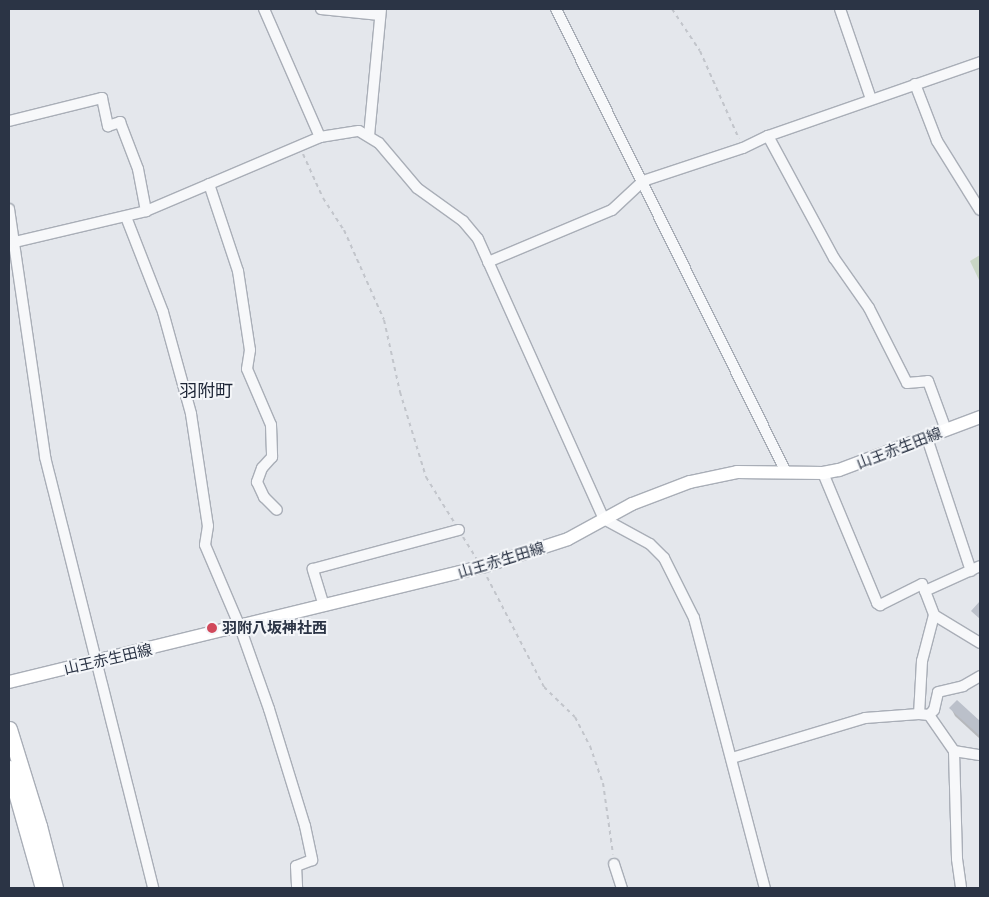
<!DOCTYPE html>
<meta charset="utf-8">
<style>
body{margin:0}
#map{position:relative;width:989px;height:897px;overflow:hidden;background:#e4e7ec;font-family:"Exo 2","Noto Sans JP",sans-serif}
div>[style]{position:absolute}
[style*='--x']{left:calc(var(--x)*1px);top:calc(var(--y)*1px);width:calc(var(--w)*1px);rotate:calc(var(--a)*1deg)}
.green>*{inset:0;background:#c9d6c5}
.shadow>*{inset:0;background:#0003}
.building>*{inset:0;background:#bbc0ca}
.path>*{height:2px;margin-top:-1px;transform-origin:0;background:repeating-linear-gradient(90deg,#c2c5cb 0 4px,transparent 0 8px)}
.roads{filter:drop-shadow(1px 0 #a9aeb7) drop-shadow(-1px 0 #a9aeb7) drop-shadow(0 1px #a9aeb7) drop-shadow(0 -1px #a9aeb7)}
.minor>*{height:10px;margin:-5px;padding:0 5px;transform-origin:5px;border-radius:5px;background:#f7f8fa}
.major>*{height:12px;margin:-6px;padding:0 6px;transform-origin:6px;border-radius:6px;background:#fff}
.highway>*{height:15px;margin:-7.5px;padding:0 7.5px;transform-origin:7.5px;border-radius:7.5px;background:#fff}
.dots>*{width:14px;height:14px;translate:-50% -50%;box-sizing:border-box;border:2px solid #f4f6f9;border-radius:50%}
span{translate:-50% -50%;white-space:nowrap;text-align:center;line-height:1.15;-webkit-text-stroke:4px #f4f6f9;paint-order:stroke}
.street-label{font-size:15px;color:#2b3445}
.poi-label{font-size:15px;color:#2b3445;font-weight:700}
.left{translate:0 -50%;text-align:left}
.quarter-label{font-size:18px;color:#1d2536}
.frame{position:absolute;inset:0;border:10px solid #2b3445;pointer-events:none}
</style>
<div id="map">
<div class="green">
<div style="clip-path:polygon(980px 255px,980px 282px,970px 261px)"></div>
</div>
<div class="shadow">
<div style="clip-path:polygon(957px 701px,980px 722px,980px 739px,955px 716px,951px 708px)"></div>
</div>
<div class="building">
<div style="clip-path:polygon(980px 601px,980px 619px,971px 611px)"></div>
<div style="clip-path:polygon(957px 700px,980px 721px,980px 736px,949px 708px)"></div>
</div>
<div class="path">
<div style="--x:672;--y:9;--w:50;--a:56.3"></div>
<div style="--x:700;--y:51;--w:96;--a:66.1"></div>
<div style="--x:303;--y:154;--w:48;--a:65.6"></div>
<div style="--x:323;--y:198;--w:38;--a:57"></div>
<div style="--x:344;--y:230;--w:98;--a:66"></div>
<div style="--x:384;--y:320;--w:74;--a:77.5"></div>
<div style="--x:400;--y:392;--w:89;--a:73"></div>
<div style="--x:426;--y:477;--w:53;--a:58.1"></div>
<div style="--x:463;--y:537;--w:25;--a:58"></div>
<div style="--x:487;--y:577;--w:124;--a:62.6"></div>
<div style="--x:544;--y:687;--w:43;--a:44.1"></div>
<div style="--x:575;--y:717;--w:33;--a:63"></div>
<div style="--x:590;--y:746;--w:39;--a:71"></div>
<div style="--x:603;--y:783;--w:72;--a:82"></div>
</div>
<div class="roads">
<div class="minor">
<div style="--x:264;--y:9;--w:140;--a:66.4"></div>
<div style="--x:321;--y:9;--w:59;--a:5.8"></div>
<div style="--x:556;--y:9;--w:517;--a:63.58"></div>
<div style="--x:840;--y:9;--w:95;--a:71"></div>
<div style="--x:915;--y:84;--w:61;--a:68.9"></div>
<div style="--x:937;--y:141;--w:81;--a:58.1"></div>
<div style="--x:9;--y:121;--w:96;--a:-13.9"></div>
<div style="--x:102;--y:98;--w:29;--a:78"></div>
<div style="--x:108;--y:126;--w:13;--a:-18"></div>
<div style="--x:120;--y:122;--w:50;--a:69"></div>
<div style="--x:138;--y:169;--w:43;--a:79.2"></div>
<div style="--x:369;--y:136;--w:128;--a:-84.6"></div>
<div style="--x:768;--y:136;--w:139;--a:61.6"></div>
<div style="--x:834;--y:258;--w:61;--a:55"></div>
<div style="--x:869;--y:308;--w:84;--a:63.1"></div>
<div style="--x:907;--y:383;--w:21;--a:-5"></div>
<div style="--x:928;--y:381;--w:52;--a:69.8"></div>
<div style="--x:209;--y:184;--w:92;--a:71.6"></div>
<div style="--x:238;--y:271;--w:80;--a:81.4"></div>
<div style="--x:250;--y:350;--w:19;--a:99"></div>
<div style="--x:247;--y:369;--w:61;--a:66.8"></div>
<div style="--x:271;--y:425;--w:32;--a:88"></div>
<div style="--x:272;--y:457;--w:15;--a:132"></div>
<div style="--x:262;--y:468;--w:15;--a:110"></div>
<div style="--x:257;--y:482;--w:17;--a:65"></div>
<div style="--x:264;--y:497;--w:18;--a:45"></div>
<div style="--x:9;--y:209;--w:251;--a:81.7"></div>
<div style="--x:45;--y:457;--w:444;--a:75.9"></div>
<div style="--x:126;--y:217;--w:102;--a:68.7"></div>
<div style="--x:163;--y:312;--w:106;--a:74.6"></div>
<div style="--x:191;--y:414;--w:113;--a:81.4"></div>
<div style="--x:208;--y:526;--w:19;--a:99"></div>
<div style="--x:205;--y:545;--w:89;--a:66.9"></div>
<div style="--x:240;--y:627;--w:87;--a:70.5"></div>
<div style="--x:269;--y:709;--w:122;--a:72.9"></div>
<div style="--x:305;--y:826;--w:35;--a:78"></div>
<div style="--x:312;--y:860;--w:17;--a:159"></div>
<div style="--x:296;--y:866;--w:22;--a:87"></div>
<div style="--x:15;--y:242;--w:135;--a:-13.3"></div>
<div style="--x:146;--y:211;--w:189;--a:-23"></div>
<div style="--x:320;--y:137;--w:39;--a:-9"></div>
<div style="--x:359;--y:131;--w:23;--a:31"></div>
<div style="--x:379;--y:143;--w:59;--a:49.8"></div>
<div style="--x:417;--y:188;--w:57;--a:35.7"></div>
<div style="--x:463;--y:221;--w:23;--a:50"></div>
<div style="--x:478;--y:239;--w:307;--a:65.8"></div>
<div style="--x:604;--y:519;--w:52;--a:28.5"></div>
<div style="--x:650;--y:544;--w:20;--a:45"></div>
<div style="--x:664;--y:558;--w:67;--a:63.4"></div>
<div style="--x:694;--y:618;--w:279;--a:75.3"></div>
<div style="--x:488;--y:262;--w:134;--a:-22.8"></div>
<div style="--x:612;--y:210;--w:42;--a:-43.1"></div>
<div style="--x:643;--y:181;--w:105;--a:-18.3"></div>
<div style="--x:743;--y:148;--w:28;--a:-26"></div>
<div style="--x:768;--y:136;--w:225;--a:-19.2"></div>
<div style="--x:927;--y:438;--w:140;--a:71.7"></div>
<div style="--x:823;--y:473;--w:141;--a:67.4"></div>
<div style="--x:877;--y:603;--w:4;--a:34"></div>
<div style="--x:880;--y:605;--w:47;--a:-26.6"></div>
<div style="--x:922;--y:584;--w:8;--a:67"></div>
<div style="--x:925;--y:591;--w:26;--a:69"></div>
<div style="--x:934;--y:615;--w:48;--a:104.6"></div>
<div style="--x:922;--y:661;--w:53;--a:93.2"></div>
<div style="--x:925;--y:591;--w:60;--a:-24.4"></div>
<div style="--x:324;--y:606;--w:39;--a:-107"></div>
<div style="--x:313;--y:569;--w:151;--a:-15"></div>
<div style="--x:934;--y:615;--w:54;--a:31.3"></div>
<div style="--x:929;--y:715;--w:7;--a:-45"></div>
<div style="--x:934;--y:710;--w:18;--a:-77"></div>
<div style="--x:938;--y:692;--w:26;--a:-13"></div>
<div style="--x:963;--y:686;--w:20;--a:-30"></div>
<div style="--x:954;--y:751;--w:108;--a:88.4"></div>
<div style="--x:957;--y:859;--w:29;--a:82"></div>
<div style="--x:732;--y:758;--w:139;--a:-16.7"></div>
<div style="--x:865;--y:718;--w:54;--a:-4.2"></div>
<div style="--x:919;--y:714;--w:10;--a:6"></div>
<div style="--x:929;--y:715;--w:44;--a:55.2"></div>
<div style="--x:954;--y:751;--w:26;--a:9"></div>
<div style="--x:614;--y:864;--w:25;--a:72"></div>
</div>
<div class="major">
<div style="--x:9;--y:682;--w:487;--a:-13.7"></div>
<div style="--x:482;--y:567;--w:90;--a:-18"></div>
<div style="--x:568;--y:539;--w:73;--a:-28.7"></div>
<div style="--x:632;--y:504;--w:62;--a:-20.8"></div>
<div style="--x:690;--y:482;--w:48;--a:-12"></div>
<div style="--x:737;--y:472;--w:86;--a:0.7"></div>
<div style="--x:823;--y:473;--w:16;--a:-11"></div>
<div style="--x:839;--y:470;--w:151;--a:-20.6"></div>
</div>
<div class="highway">
<div style="--x:9;--y:729;--w:102;--a:72.8"></div>
<div style="--x:39;--y:826;--w:64;--a:75.5"></div>
<div style="--x:9;--y:768;--w:125;--a:74.2"></div>
</div>
</div>
<div class="dots">
<div style="left:212px;top:628px;background:#d1495b"></div>
</div>
<div class="street-label">
<span style="left:899px;top:448px;rotate:-21deg">山王赤生田線</span>
<span style="left:501px;top:560px;rotate:-17deg">山王赤生田線</span>
<span style="left:108px;top:659px;rotate:-13deg">山王赤生田線</span>
</div>
<div class="poi-label">
<span class="left" style="left:222px;top:628px">羽附八坂神社西</span>
</div>
<div class="quarter-label">
<span style="left:206px;top:390px">羽附町</span>
</div>
<div class="frame"></div>
</div>
